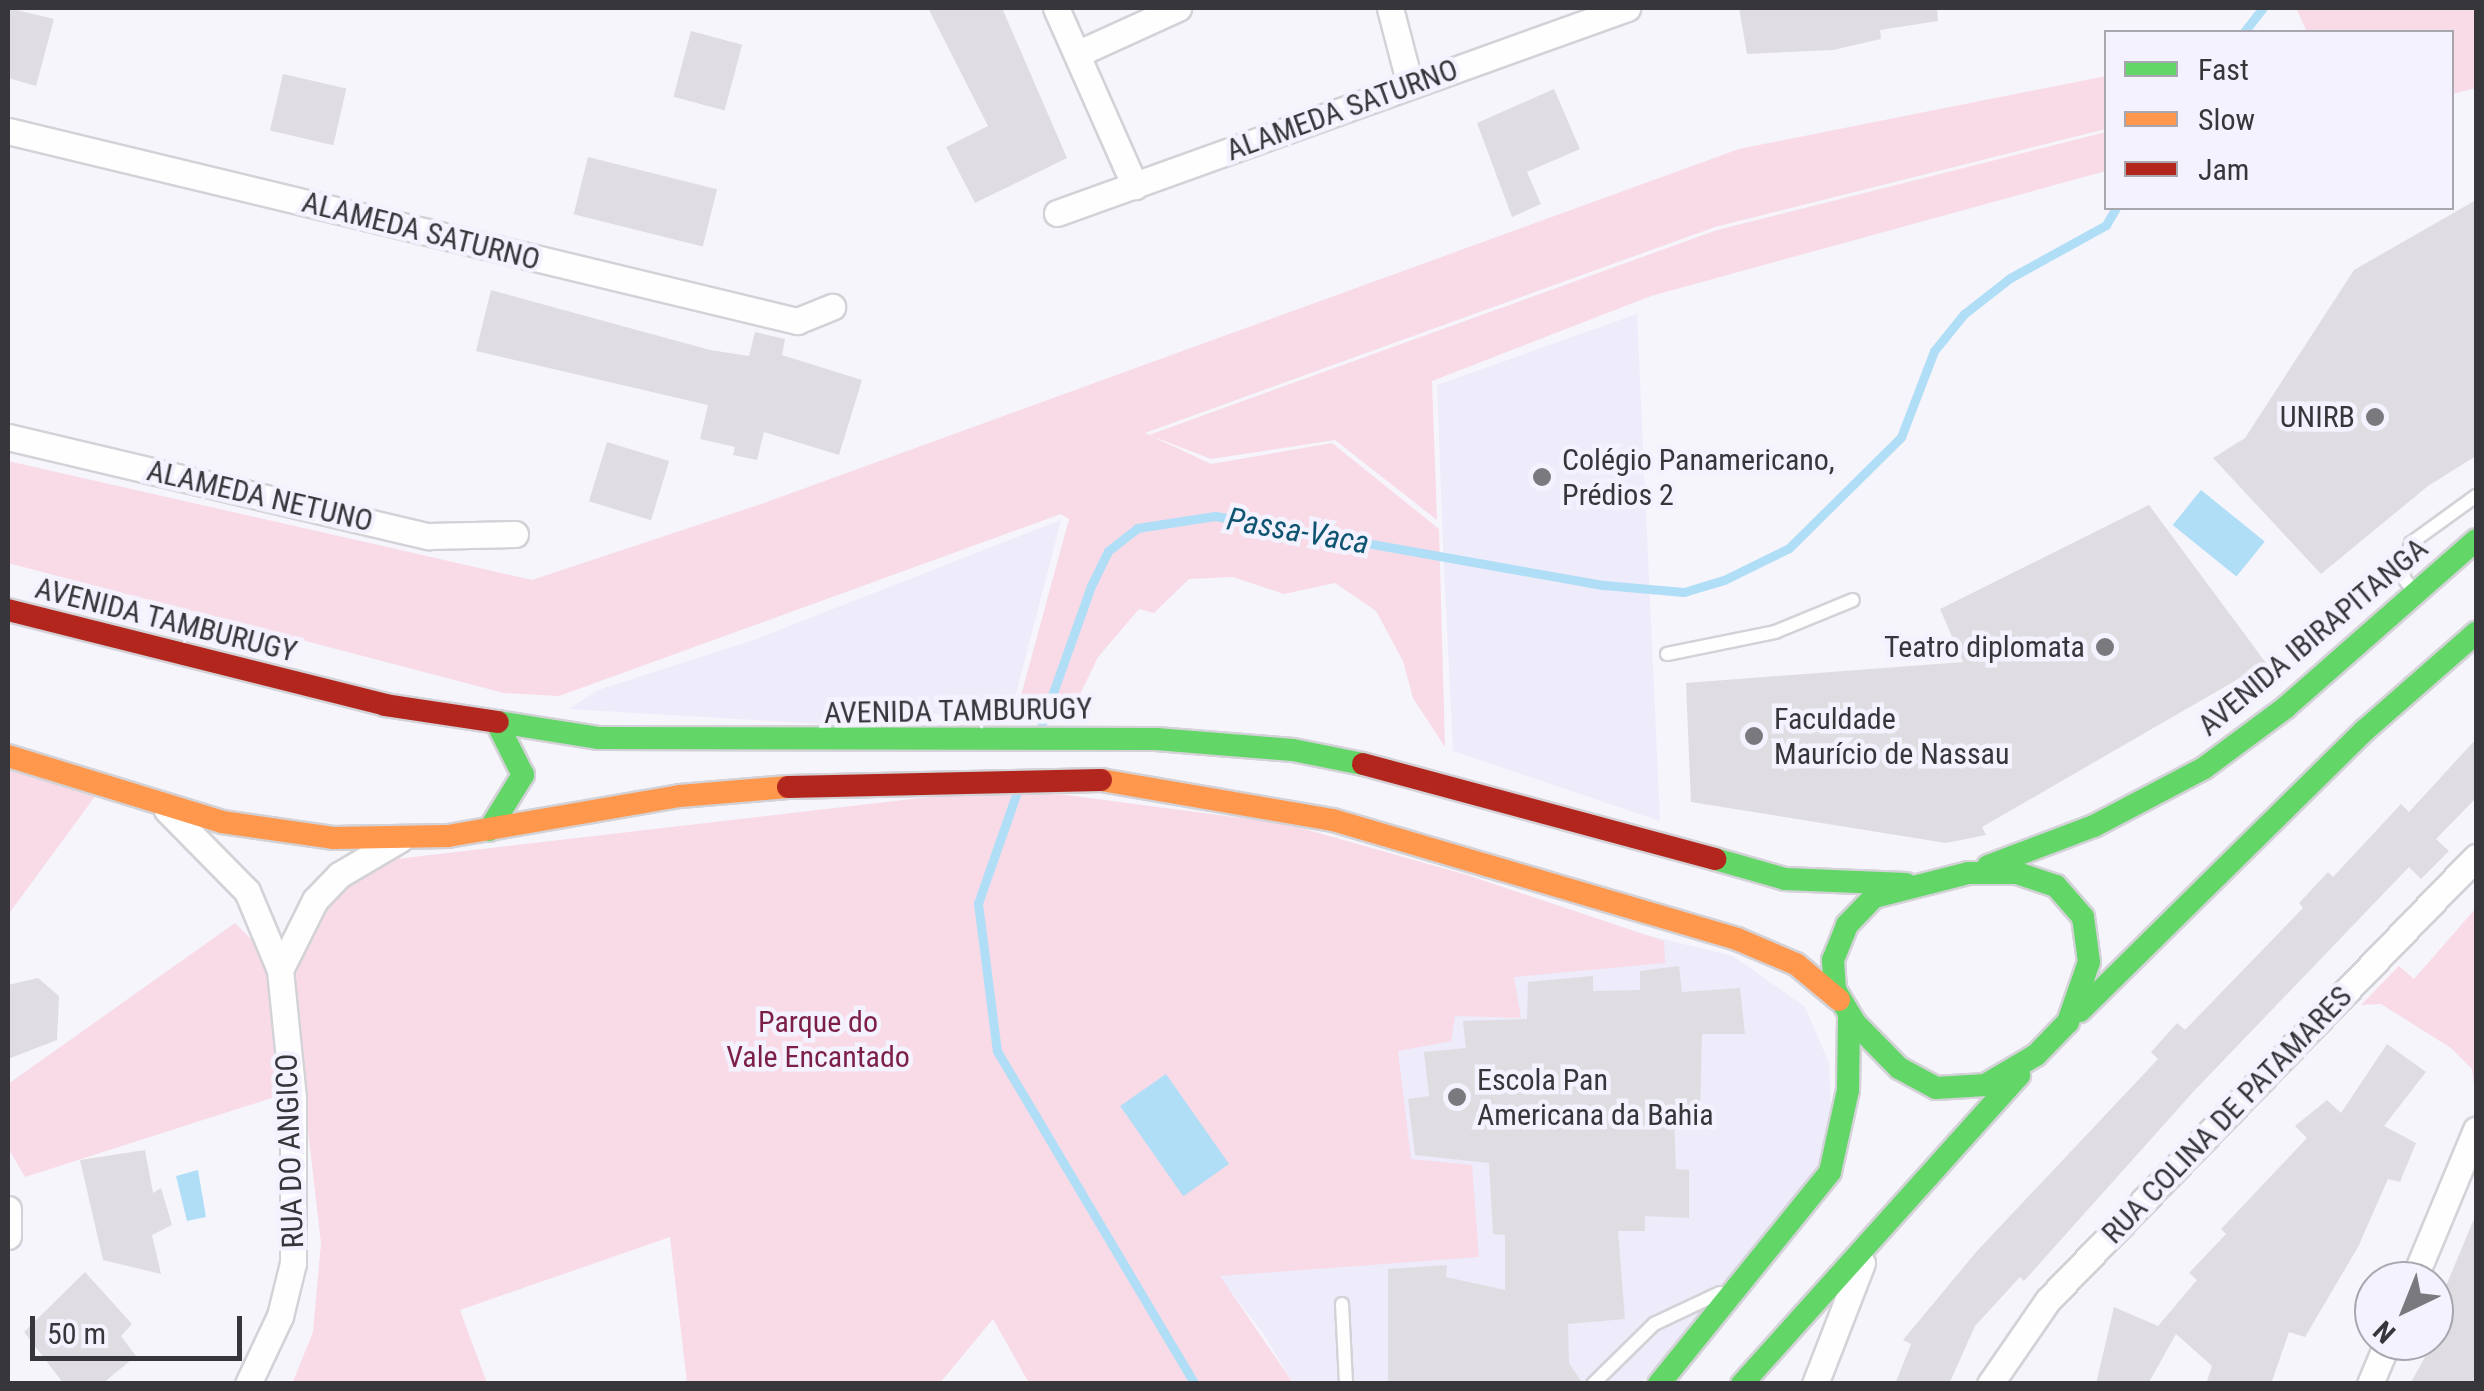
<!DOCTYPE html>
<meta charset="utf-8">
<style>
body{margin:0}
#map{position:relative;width:2484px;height:1391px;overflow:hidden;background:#f6f5fb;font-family:"Roboto Condensed",sans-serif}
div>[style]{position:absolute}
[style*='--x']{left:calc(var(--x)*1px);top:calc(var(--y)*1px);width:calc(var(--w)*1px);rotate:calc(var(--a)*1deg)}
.built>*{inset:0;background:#eeebfa}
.green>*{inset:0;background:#f8dbe7}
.water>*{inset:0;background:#b0def7;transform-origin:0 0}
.stream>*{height:9px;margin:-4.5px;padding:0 4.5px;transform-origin:4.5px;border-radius:4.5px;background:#b0def7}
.building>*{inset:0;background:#e0dde2;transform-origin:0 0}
.roads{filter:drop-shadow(2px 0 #d3d2d7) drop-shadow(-2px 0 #d3d2d7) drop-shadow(0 2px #d3d2d7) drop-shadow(0 -2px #d3d2d7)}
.lane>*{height:12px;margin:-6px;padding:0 6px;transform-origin:6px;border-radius:6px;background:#fefefe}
.street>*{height:25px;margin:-12.5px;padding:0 12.5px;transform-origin:12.5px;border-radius:12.5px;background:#fefefe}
.fast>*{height:22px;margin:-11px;padding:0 11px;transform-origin:11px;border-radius:11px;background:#63d668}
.slow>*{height:22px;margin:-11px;padding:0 11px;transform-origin:11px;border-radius:11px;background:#ff974d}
.jam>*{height:22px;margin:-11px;padding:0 11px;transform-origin:11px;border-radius:11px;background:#b3261e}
.dots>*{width:28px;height:28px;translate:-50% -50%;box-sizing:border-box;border:5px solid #f4f2fe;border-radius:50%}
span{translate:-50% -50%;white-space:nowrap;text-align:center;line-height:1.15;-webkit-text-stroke:9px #f4f2fe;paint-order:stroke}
.street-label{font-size:30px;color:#37363b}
.poi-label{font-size:30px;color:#37363b}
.right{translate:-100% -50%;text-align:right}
.left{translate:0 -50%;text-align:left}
.park-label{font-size:30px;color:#7c1f48}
.water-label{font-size:32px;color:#0f5571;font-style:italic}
.frame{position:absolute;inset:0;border:10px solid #37363b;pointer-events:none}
.legend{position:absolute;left:2104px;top:30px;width:350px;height:180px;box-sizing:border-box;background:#f4f2fe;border:2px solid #a8a7b0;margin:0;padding:12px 18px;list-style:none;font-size:30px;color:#37363b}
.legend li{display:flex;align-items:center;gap:20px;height:50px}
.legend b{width:50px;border:2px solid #a8a7b0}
.north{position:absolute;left:2354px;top:1261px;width:100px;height:100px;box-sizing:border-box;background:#f4f2fe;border:2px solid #a8a7b0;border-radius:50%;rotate:223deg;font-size:28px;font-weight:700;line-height:40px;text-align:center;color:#37363b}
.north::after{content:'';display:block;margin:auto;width:35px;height:45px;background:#7a797e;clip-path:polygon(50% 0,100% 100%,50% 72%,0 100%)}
.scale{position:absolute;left:30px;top:1316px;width:212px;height:45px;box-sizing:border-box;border:5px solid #37363b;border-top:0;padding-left:12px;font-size:30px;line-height:35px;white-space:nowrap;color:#37363b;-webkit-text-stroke:8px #f4f2fe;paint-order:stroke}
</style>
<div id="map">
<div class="built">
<div style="clip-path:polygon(1637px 314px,1660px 821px,1453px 751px,1444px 569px,1437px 385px)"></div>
<div style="clip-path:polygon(1061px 520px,1010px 717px,930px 714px,856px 726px,569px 709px,598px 690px,754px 640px)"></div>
<div style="clip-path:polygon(1059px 794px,1733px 956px,1805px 1007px,1829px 1063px,1833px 1158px,1641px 1383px,1293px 1383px,1263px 1333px,1107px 1132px)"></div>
</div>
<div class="green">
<div style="clip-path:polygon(2287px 8px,2476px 8px,2476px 88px,2452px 94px,2452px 32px,2307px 32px,2296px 8px)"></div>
<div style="clip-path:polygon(2106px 76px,2106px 129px,1715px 227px,1145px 433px,1211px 464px,1332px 443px,1439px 529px,1445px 747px,1413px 698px,1403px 661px,1376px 611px,1335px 583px,1284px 594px,1233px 577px,1189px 579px,1154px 613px,1139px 609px,1098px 657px,1074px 707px,1016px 714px,1069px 519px,1061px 514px,559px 696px,504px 693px,8px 563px,8px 461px,532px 580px,764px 503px,1739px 149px)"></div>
<div style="clip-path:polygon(2106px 132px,2106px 171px,1651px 296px,1432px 381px,1437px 520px,1335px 440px,1211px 459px,1149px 435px,1717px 230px)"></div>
<div style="clip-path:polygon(8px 749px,110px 776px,8px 915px)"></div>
<div style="clip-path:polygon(963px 793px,1059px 794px,1287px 824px,1467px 875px,1664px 941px,1665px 963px,1514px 977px,1521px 1018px,1455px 1016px,1451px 1041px,1398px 1051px,1411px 1159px,1472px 1165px,1479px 1257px,1220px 1276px,1293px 1383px,1029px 1383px,993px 1319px,940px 1383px,687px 1383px,670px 1237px,460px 1310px,487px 1383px,292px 1384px,313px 1332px,321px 1243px,292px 992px,306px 935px,355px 875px,396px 859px)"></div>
<div style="clip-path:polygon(2476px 908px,2476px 1081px,2474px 1086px,2472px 1069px,2451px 1048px,2381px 1004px,2361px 1005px,2399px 966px,2414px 979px)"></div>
<div style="clip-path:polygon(235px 923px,258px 946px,272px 989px,281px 1095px,25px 1177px,8px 1148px,8px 1084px)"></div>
</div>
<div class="water">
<div style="left:2201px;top:490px;width:82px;height:45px;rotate:39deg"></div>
<div style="left:1166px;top:1074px;width:110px;height:56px;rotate:55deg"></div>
<div style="clip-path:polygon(198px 1170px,206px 1217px,187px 1221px,176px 1176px)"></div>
</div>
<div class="stream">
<div style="--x:2244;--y:32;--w:31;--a:-52"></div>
<div style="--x:1039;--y:732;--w:155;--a:-70.4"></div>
<div style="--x:1091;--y:586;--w:39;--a:-64"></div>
<div style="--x:1108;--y:551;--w:37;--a:-38"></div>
<div style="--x:1137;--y:528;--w:79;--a:-8.7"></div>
<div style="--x:1215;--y:516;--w:395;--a:10.1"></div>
<div style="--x:1604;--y:585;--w:80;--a:5"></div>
<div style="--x:1684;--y:592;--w:42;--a:-16.7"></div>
<div style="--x:1724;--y:580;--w:72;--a:-26.2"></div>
<div style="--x:1789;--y:548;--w:158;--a:-44.7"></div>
<div style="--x:1901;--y:437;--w:92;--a:-69"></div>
<div style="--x:1934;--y:351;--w:48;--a:-51"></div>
<div style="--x:1964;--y:314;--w:58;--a:-38"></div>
<div style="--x:2010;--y:278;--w:110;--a:-28.9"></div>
<div style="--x:2106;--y:225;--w:20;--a:-60"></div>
<div style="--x:1018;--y:789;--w:121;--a:109.3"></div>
<div style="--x:978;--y:903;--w:149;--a:82.7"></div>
<div style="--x:997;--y:1051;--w:387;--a:59.3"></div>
</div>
<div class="building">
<div style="clip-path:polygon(8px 8px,54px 19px,36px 86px,8px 78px)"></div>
<div style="clip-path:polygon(928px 8px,1002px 8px,1067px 158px,975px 203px,946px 147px,988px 126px)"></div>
<div style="clip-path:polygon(1739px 8px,1937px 8px,1938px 21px,1880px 30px,1881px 39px,1833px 50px,1747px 54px)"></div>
<div style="left:691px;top:31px;width:53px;height:68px;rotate:15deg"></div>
<div style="left:283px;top:74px;width:65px;height:58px;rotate:13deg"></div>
<div style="clip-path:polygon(1554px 89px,1580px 149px,1527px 172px,1541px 204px,1512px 217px,1477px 123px)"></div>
<div style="left:588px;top:157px;width:133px;height:59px;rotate:14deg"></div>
<div style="clip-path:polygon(2476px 200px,2476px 456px,2428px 486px,2321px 574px,2213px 458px,2245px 438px,2354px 270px)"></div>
<div style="clip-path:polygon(491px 290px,710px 350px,749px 356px,755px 332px,785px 339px,782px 355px,862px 380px,839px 455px,764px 432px,757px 460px,733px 455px,735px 447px,700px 439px,708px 405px,476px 351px)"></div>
<div style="left:607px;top:442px;width:65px;height:62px;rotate:17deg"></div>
<div style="clip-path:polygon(2149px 505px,2266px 663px,1982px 827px,1986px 835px,1946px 843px,1691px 802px,1686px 683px,1963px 662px,1940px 609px)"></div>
<div style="clip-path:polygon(2476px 739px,2476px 798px,2436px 839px,2449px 851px,2421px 879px,2409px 867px,2194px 1091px,2024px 1281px,2020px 1277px,1975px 1326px,1949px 1384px,1895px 1384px,1911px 1344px,1903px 1340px,1977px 1251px,2158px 1059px,2151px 1052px,2177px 1023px,2185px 1030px,2303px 908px,2299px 903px,2328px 872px,2333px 877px,2401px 804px,2409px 812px)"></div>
<div style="clip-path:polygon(1679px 966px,1682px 992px,1740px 988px,1745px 1034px,1702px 1034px,1700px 1114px,1674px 1116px,1676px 1169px,1689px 1170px,1689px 1218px,1645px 1216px,1645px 1231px,1618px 1231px,1625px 1319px,1568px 1324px,1569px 1363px,1583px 1384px,1388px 1384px,1388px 1269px,1447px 1265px,1446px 1277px,1505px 1290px,1505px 1235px,1493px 1234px,1489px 1163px,1415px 1155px,1408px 1099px,1429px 1096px,1424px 1052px,1466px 1048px,1463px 1021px,1527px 1019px,1528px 982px,1593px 976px,1593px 991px,1640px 990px,1640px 971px)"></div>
<div style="clip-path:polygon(38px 978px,59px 996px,57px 1040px,8px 1059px,8px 985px)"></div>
<div style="clip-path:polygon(2387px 1044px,2426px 1072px,2384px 1126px,2416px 1143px,2400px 1182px,2388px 1179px,2358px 1247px,2305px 1337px,2289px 1332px,2271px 1384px,2206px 1384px,2212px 1366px,2176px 1334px,2148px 1384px,2096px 1384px,2114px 1307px,2158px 1326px,2197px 1280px,2189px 1273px,2226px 1234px,2221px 1229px,2307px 1138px,2295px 1126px,2327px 1100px,2341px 1113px)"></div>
<div style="clip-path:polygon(145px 1150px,153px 1193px,161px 1188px,172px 1225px,152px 1235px,161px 1274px,103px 1260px,80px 1160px)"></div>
<div style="clip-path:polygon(2476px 1214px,2476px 1384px,2410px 1384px,2434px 1341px,2443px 1293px)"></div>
<div style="clip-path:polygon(85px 1272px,132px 1324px,121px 1336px,136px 1356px,102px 1384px,64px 1384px,24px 1332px)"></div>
</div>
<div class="roads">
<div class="lane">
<div style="--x:2413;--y:590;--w:16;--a:-128"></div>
<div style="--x:2403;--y:577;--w:35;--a:-77"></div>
<div style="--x:2411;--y:543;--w:80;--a:-35.9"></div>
<div style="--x:1667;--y:654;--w:110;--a:-11.5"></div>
<div style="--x:1775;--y:632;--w:84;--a:-22.3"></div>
<div style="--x:1342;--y:1304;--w:80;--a:87.1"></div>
<div style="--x:1593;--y:1384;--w:86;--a:-44.5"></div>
<div style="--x:1654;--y:1324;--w:73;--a:-25.2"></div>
</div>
<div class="street">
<div style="--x:1056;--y:8;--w:195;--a:66.1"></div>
<div style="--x:1390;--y:8;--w:80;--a:75.4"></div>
<div style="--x:1079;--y:53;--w:109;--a:-24.4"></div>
<div style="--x:8;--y:131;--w:812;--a:13.54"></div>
<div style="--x:797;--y:321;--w:38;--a:-22"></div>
<div style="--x:1057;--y:213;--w:606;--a:-19.78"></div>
<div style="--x:8;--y:437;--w:432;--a:13.3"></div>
<div style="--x:428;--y:536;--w:87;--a:-1.3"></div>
<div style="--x:167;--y:810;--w:114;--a:45.4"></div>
<div style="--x:247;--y:891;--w:86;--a:67.3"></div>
<div style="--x:280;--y:970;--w:128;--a:84.2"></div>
<div style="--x:293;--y:1097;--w:166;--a:90"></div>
<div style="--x:293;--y:1263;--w:55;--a:103.8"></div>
<div style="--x:280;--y:1316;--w:75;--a:115.2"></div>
<div style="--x:280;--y:970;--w:78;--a:-63.4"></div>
<div style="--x:315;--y:900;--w:35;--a:-46"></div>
<div style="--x:339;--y:875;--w:71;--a:-30.5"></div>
<div style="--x:8;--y:1209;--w:27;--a:90"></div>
<div style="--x:2413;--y:1281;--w:164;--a:-67.4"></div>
<div style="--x:1815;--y:1384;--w:130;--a:-68.8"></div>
<div style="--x:1990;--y:1384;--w:102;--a:-55.4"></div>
<div style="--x:2048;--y:1300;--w:616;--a:-45.99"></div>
<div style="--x:2370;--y:1384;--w:47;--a:-67.3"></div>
</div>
<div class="fast">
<div style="--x:498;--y:722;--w:101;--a:9.1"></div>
<div style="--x:598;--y:738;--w:558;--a:0.1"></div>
<div style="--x:1156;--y:739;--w:137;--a:4.6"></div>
<div style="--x:1293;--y:750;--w:71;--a:11.3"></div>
<div style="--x:489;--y:830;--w:65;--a:-58.3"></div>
<div style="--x:523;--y:775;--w:56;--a:-116.6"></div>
<div style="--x:1715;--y:859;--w:73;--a:15.9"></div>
<div style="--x:1785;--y:879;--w:121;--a:2.4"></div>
<div style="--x:1988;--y:866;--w:113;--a:-20.7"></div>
<div style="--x:2094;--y:826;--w:124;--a:-27.8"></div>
<div style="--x:2204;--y:768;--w:101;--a:-36.5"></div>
<div style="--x:2285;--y:708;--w:254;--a:-41.3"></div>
<div style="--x:1968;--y:873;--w:49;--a:0"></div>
<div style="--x:2017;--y:873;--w:41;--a:18.4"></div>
<div style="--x:2056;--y:886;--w:41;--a:48.9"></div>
<div style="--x:2083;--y:917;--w:45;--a:82.4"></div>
<div style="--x:2089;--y:962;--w:64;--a:109.3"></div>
<div style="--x:2068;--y:1022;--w:46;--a:134.1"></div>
<div style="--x:2036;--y:1055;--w:59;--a:149.5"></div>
<div style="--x:1985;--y:1085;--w:49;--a:176.5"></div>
<div style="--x:1936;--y:1088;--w:42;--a:-151.6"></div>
<div style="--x:1899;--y:1068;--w:63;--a:-134.4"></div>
<div style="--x:1855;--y:1023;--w:39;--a:-121"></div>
<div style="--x:1835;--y:990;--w:30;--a:-94"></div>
<div style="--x:1833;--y:960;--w:38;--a:-68"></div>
<div style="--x:1847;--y:925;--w:39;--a:-46"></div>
<div style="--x:1874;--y:897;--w:97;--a:-14.3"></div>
<div style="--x:2080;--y:1011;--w:399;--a:-44.6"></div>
<div style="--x:2364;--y:731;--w:149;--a:-41.2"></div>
<div style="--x:1659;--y:1384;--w:272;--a:-51.1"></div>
<div style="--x:1830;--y:1172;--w:84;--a:-77.6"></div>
<div style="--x:1848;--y:1090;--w:75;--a:-89.2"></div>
<div style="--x:1742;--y:1384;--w:415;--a:-48.1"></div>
</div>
<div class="slow">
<div style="--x:8;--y:756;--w:224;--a:17.1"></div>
<div style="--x:222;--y:822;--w:112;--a:8.2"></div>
<div style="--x:333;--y:838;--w:115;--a:-1"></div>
<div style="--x:448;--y:836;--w:235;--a:-9.8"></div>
<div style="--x:680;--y:796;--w:108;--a:-4.8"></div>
<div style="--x:1101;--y:780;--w:235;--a:9.8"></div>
<div style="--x:1333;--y:820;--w:421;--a:16.4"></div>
<div style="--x:1737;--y:939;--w:64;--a:23"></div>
<div style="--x:1796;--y:964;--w:56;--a:39.9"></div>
</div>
<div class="jam">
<div style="--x:8;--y:610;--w:389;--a:14.1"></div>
<div style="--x:385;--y:705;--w:114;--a:8.6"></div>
<div style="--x:1363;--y:764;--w:365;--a:15.1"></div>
<div style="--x:788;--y:787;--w:313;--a:-1.3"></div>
</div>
</div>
<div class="dots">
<div style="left:2375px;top:417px;background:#7a797e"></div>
<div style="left:1542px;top:477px;background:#7a797e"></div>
<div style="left:2105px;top:647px;background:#7a797e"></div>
<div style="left:1754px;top:736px;background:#7a797e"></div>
<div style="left:1457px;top:1097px;background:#7a797e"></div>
</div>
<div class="street-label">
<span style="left:1342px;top:110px;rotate:-20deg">ALAMEDA SATURNO</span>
<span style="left:421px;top:231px;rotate:14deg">ALAMEDA SATURNO</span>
<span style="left:260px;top:496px;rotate:13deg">ALAMEDA NETUNO</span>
<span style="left:166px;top:620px;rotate:14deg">AVENIDA TAMBURUGY</span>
<span style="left:2313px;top:637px;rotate:-40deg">AVENIDA IBIRAPITANGA</span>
<span style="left:958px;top:711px;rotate:-1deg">AVENIDA TAMBURUGY</span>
<span style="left:2227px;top:1115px;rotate:-46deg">RUA COLINA DE PATAMARES</span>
<span style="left:290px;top:1151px;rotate:-92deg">RUA DO ANGICO</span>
</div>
<div class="poi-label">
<span class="right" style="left:2355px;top:417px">UNIRB</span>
<span class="left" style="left:1562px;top:477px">Colégio Panamericano,<br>Prédios 2</span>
<span class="right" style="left:2085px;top:647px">Teatro diplomata</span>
<span class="left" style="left:1774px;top:736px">Faculdade<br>Maurício de Nassau</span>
<span class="left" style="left:1477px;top:1097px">Escola Pan<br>Americana da Bahia</span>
</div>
<div class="park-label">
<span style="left:818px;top:1039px">Parque do<br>Vale Encantado</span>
</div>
<div class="water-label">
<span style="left:1298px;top:531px;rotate:10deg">Passa-Vaca</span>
</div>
<div class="frame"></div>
<ul class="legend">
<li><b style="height:12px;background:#63d668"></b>Fast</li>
<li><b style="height:12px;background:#ff974d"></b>Slow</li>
<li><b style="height:12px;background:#b3261e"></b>Jam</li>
</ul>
<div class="north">N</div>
<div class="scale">50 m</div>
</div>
